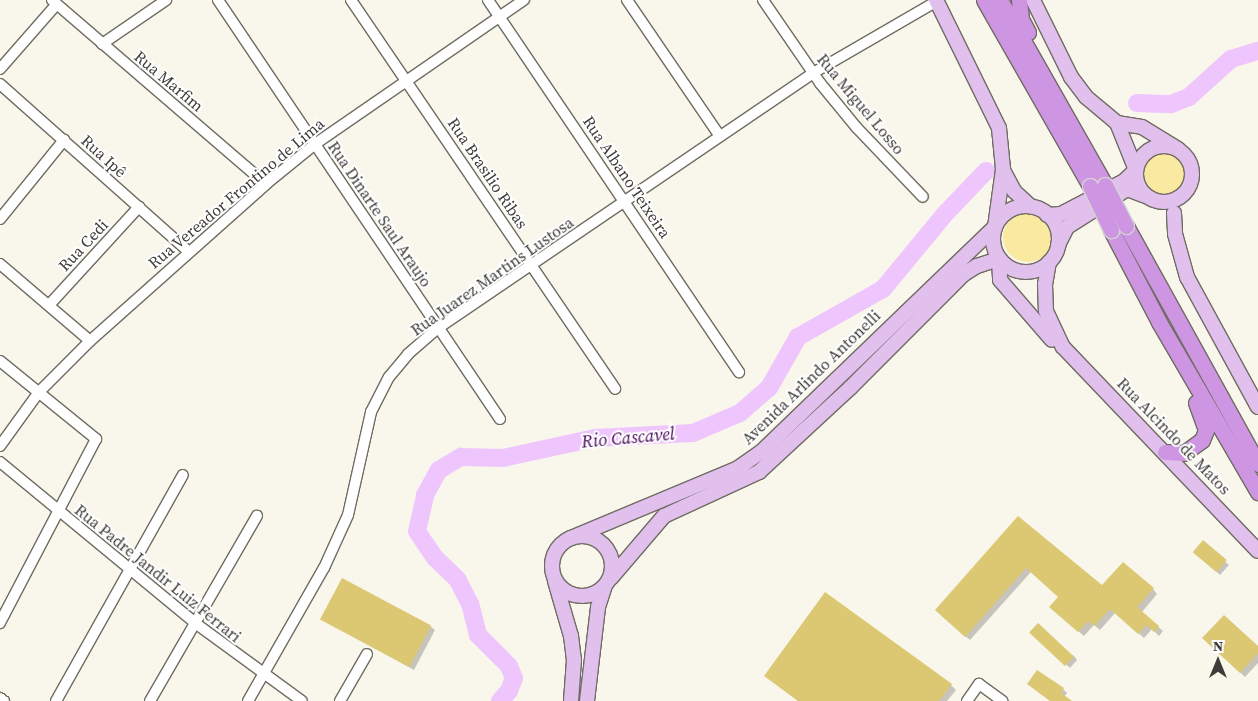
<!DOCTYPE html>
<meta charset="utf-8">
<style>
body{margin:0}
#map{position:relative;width:1258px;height:701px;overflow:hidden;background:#f9f6eb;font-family:"Source Serif 4",serif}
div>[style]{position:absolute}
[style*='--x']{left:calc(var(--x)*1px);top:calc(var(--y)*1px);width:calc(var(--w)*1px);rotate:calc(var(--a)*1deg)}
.green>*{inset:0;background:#fae9a0}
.round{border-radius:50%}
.shadow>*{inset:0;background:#0003}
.river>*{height:18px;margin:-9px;padding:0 9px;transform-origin:9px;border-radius:9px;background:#eec5fd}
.building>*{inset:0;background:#dcc872;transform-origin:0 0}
.roads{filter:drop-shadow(1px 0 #6f6c63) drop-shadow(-1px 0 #6f6c63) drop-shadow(0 1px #6f6c63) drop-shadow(0 -1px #6f6c63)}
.minor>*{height:10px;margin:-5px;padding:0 5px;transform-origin:5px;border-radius:5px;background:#fff}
.major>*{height:14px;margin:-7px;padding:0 7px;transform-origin:7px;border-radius:7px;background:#e2c0ee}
.major>.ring{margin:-7px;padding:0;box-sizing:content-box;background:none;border:14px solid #e2c0ee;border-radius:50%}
.highway>*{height:15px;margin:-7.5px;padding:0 7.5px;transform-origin:7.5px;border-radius:7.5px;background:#ce96e2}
.bridges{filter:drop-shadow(1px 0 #d4d4d3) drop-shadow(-1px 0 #d4d4d3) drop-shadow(0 1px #d4d4d3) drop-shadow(0 -1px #d4d4d3)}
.highway-bridge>*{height:15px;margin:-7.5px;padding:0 7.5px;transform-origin:7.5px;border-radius:7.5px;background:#ce96e2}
span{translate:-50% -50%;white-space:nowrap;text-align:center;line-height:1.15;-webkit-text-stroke:4px #fff;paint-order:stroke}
.street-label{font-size:16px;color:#3d3c38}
.water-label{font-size:18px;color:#470459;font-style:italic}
.north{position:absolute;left:1193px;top:636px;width:50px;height:50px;-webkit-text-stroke:4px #fff;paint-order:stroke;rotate:0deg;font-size:14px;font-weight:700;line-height:20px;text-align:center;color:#3d3c38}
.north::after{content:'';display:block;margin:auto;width:18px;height:22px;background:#3d3c38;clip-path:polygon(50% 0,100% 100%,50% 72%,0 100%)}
</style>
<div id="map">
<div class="green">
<div class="round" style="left:1141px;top:151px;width:46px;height:46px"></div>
<div class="round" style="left:1003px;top:212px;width:50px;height:50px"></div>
</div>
<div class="shadow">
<div style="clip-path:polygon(1018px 518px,1102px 587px,1153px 589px,1157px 594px,1142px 612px,1163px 631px,1159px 636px,1152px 629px,1144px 638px,1115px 613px,1100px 630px,1094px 625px,1084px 636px,1056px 612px,1060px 597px,1031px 572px,970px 640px,941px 615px)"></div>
<div style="clip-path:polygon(1203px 542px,1229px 565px,1220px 575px,1198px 555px)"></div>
<div style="clip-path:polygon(322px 619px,430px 626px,435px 630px,414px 670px)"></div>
<div style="clip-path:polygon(1034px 636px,1074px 656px,1077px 660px,1070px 668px)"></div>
<div style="clip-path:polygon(1209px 643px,1258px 647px,1258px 663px,1245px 677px)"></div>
<div style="clip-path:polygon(766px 676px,951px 685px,956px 690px,947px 701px,798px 701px)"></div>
<div style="clip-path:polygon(1028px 684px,1063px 689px,1067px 693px,1064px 697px,1069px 701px,1051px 701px)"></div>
</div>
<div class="river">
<div style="--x:1137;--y:103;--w:34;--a:2"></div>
<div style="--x:1171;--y:104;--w:19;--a:-21"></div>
<div style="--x:1189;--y:97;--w:57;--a:-42.1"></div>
<div style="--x:1231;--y:59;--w:28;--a:-17"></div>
<div style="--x:500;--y:701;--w:13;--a:-48"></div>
<div style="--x:509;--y:691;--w:14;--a:-69"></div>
<div style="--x:514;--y:678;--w:13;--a:-113"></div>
<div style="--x:509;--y:666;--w:44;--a:-135"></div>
<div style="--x:478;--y:635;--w:32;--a:-104"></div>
<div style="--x:470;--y:604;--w:28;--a:-117"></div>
<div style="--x:457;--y:579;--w:30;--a:-136"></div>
<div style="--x:435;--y:558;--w:32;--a:-124"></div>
<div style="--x:417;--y:531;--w:37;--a:-77"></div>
<div style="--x:425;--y:495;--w:29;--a:-61"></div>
<div style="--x:439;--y:470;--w:26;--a:-31"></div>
<div style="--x:461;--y:457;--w:42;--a:1.4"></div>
<div style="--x:503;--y:458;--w:94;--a:-12.3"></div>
<div style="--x:595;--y:438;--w:98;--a:-2.9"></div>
<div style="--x:693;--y:433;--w:51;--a:-23.1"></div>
<div style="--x:740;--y:413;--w:38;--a:-41"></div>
<div style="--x:769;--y:388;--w:59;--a:-60.4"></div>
<div style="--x:798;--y:337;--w:98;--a:-29.5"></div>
<div style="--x:883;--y:289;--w:96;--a:-50.5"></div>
<div style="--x:944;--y:215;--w:61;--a:-46.3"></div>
</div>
<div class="building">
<div style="clip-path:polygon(1018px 516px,1102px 585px,1123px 562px,1154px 588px,1137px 607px,1159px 626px,1154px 632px,1146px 625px,1138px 634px,1110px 609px,1094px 626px,1088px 621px,1078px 632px,1049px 607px,1058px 597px,1026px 568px,965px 637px,935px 610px)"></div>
<div style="left:1203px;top:540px;width:31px;height:16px;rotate:40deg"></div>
<div style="left:342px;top:578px;width:101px;height:47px;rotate:28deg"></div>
<div style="clip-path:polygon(825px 592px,952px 684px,939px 701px,798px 701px,764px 676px)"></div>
<div style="clip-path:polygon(1224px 615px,1258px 646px,1258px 653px,1240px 673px,1202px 638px)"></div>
<div style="left:1038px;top:623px;width:49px;height:13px;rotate:43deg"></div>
<div style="clip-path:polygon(1037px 670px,1064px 688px,1061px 693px,1072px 701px,1050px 701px,1027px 684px)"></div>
</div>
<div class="roads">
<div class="minor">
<div style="--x:52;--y:0;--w:282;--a:40.7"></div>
<div style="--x:218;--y:0;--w:505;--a:56.06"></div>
<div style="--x:351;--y:0;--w:470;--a:55.8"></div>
<div style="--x:488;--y:0;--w:449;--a:56"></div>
<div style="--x:627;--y:0;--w:163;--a:55.7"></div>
<div style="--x:763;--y:0;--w:101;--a:55.5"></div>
<div style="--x:820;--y:83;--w:58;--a:50.6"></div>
<div style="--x:857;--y:128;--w:95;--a:46.3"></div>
<div style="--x:102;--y:44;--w:78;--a:-34.5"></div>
<div style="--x:0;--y:69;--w:86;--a:-48.8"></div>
<div style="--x:0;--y:84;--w:251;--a:41.6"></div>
<div style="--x:0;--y:219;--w:102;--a:-51"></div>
<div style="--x:0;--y:264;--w:118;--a:40.5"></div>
<div style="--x:50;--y:304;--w:132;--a:-47.5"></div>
<div style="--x:0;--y:361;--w:124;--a:39.1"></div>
<div style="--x:96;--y:439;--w:208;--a:117.6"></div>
<div style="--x:0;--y:446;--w:67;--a:-54.2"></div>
<div style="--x:39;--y:392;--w:72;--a:-45"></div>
<div style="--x:90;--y:341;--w:236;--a:-41.7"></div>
<div style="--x:266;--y:184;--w:63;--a:-39.2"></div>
<div style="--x:315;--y:144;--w:254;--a:-34.6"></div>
<div style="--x:0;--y:462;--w:253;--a:39.5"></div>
<div style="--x:195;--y:623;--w:132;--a:36.1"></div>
<div style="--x:0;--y:698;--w:5;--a:37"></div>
<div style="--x:56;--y:701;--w:259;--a:-60.7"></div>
<div style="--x:150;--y:701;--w:214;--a:-60"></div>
<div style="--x:248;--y:701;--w:153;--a:-60.3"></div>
<div style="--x:324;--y:568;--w:58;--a:-65.6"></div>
<div style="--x:348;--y:515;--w:106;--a:-77.4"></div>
<div style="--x:371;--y:412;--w:39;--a:-63"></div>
<div style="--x:389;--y:377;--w:30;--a:-50"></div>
<div style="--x:408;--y:354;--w:40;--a:-41"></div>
<div style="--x:438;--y:328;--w:453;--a:-34.2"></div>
<div style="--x:813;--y:73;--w:143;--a:-30.1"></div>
<div style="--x:340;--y:701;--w:54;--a:-60.1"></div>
<div style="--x:967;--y:701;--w:21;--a:-55"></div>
<div style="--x:979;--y:684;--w:29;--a:36"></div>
</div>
<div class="major">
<div style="--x:1033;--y:0;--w:86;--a:63.7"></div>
<div style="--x:1071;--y:77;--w:25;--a:53"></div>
<div style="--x:1086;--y:97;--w:40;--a:40"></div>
<div style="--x:1117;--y:123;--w:25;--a:9"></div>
<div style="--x:1142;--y:127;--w:42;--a:31.4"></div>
<div style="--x:1117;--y:123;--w:51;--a:68"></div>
<div class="ring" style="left:1136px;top:146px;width:42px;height:42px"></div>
<div style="--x:1003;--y:170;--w:24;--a:62"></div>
<div style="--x:1014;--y:191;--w:23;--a:43"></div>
<div class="ring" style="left:993px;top:206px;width:52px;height:52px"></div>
<div style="--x:1174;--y:213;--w:21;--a:87"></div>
<div style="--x:1175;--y:234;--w:45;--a:74.4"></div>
<div style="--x:1187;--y:277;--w:148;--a:61.4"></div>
<div style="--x:1047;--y:215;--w:14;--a:-4"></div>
<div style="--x:1061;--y:214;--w:71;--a:-27.6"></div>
<div style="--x:1124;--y:181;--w:16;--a:-43"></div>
<div style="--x:1058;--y:245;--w:20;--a:-63"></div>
<div style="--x:1067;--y:227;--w:71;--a:-32.3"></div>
<div style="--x:1127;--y:189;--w:19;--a:21"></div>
<div style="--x:999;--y:259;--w:21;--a:87"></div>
<div style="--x:1000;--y:280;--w:79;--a:49.1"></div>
<div style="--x:1049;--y:262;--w:22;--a:100"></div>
<div style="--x:1045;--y:284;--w:27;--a:88"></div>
<div style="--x:1046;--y:311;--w:40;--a:65"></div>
<div style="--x:1063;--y:347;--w:282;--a:46.3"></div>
<div class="ring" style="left:552px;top:536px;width:46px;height:46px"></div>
<div style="--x:571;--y:538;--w:181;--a:-22.7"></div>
<div style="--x:738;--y:468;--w:28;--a:-35"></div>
<div style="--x:761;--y:452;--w:325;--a:-43.9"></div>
<div style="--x:995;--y:227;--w:59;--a:-82.1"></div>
<div style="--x:1003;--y:169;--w:41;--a:-95.6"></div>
<div style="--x:999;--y:128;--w:143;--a:-116.2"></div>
<div style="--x:611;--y:578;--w:82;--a:-49.5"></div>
<div style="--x:664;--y:516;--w:105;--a:-24.9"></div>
<div style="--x:759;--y:472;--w:124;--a:-42.7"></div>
<div style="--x:850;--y:388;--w:161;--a:-45"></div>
<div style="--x:964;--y:274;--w:15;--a:-32"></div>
<div style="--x:977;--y:266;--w:23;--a:-18"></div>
<div style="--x:555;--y:581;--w:57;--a:73.8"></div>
<div style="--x:571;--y:636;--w:24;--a:83"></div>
<div style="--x:574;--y:660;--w:41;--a:94.2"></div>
<div style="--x:587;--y:701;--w:95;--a:-83.3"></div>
<div style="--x:598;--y:607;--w:22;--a:-72"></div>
</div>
<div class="highway">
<div style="--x:984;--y:0;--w:214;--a:60.3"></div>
<div style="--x:1000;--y:0;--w:213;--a:60.4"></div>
<div style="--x:1019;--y:0;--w:19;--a:84"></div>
<div style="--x:1021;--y:19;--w:15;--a:62"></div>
<div style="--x:1126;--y:226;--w:272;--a:61"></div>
<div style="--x:1111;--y:230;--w:104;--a:62.4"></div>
<div style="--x:1159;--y:322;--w:197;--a:59.8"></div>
<div style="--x:1165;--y:452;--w:19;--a:3"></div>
<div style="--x:1184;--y:453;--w:22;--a:-36"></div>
<div style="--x:1202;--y:440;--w:11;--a:-68"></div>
<div style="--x:1206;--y:430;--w:29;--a:-110"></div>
</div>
</div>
<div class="bridges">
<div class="highway-bridge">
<div style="--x:1105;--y:185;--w:46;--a:62.9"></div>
<div style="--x:1090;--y:186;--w:49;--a:64.5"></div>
</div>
</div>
<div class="street-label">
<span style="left:169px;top:81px;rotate:40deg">Rua Marfim</span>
<span style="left:861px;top:104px;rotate:50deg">Rua Miguel Losso</span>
<span style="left:104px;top:156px;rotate:42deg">Rua Ipê</span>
<span style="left:488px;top:173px;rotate:56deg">Rua Brasilio Ribas</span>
<span style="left:627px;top:177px;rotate:56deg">Rua Albano Teixeira</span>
<span style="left:236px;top:193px;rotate:-40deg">Rua Vereador Frontino de Lima</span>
<span style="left:380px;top:214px;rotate:56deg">Rua Dinarte Saul Araujo</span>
<span style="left:83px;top:245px;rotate:-47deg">Rua Cedi</span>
<span style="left:492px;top:276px;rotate:-35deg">Rua Juarez Martins Lustosa</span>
<span style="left:811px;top:377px;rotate:-44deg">Avenida Arlindo Antonelli</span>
<span style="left:1174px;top:436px;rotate:46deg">Rua Alcindo de Matos</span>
<span style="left:158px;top:573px;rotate:39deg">Rua Padre Jandir Luiz Ferrari</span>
</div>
<div class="water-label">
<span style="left:628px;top:438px;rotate:-5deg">Rio Cascavel</span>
</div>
<div class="north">N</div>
</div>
